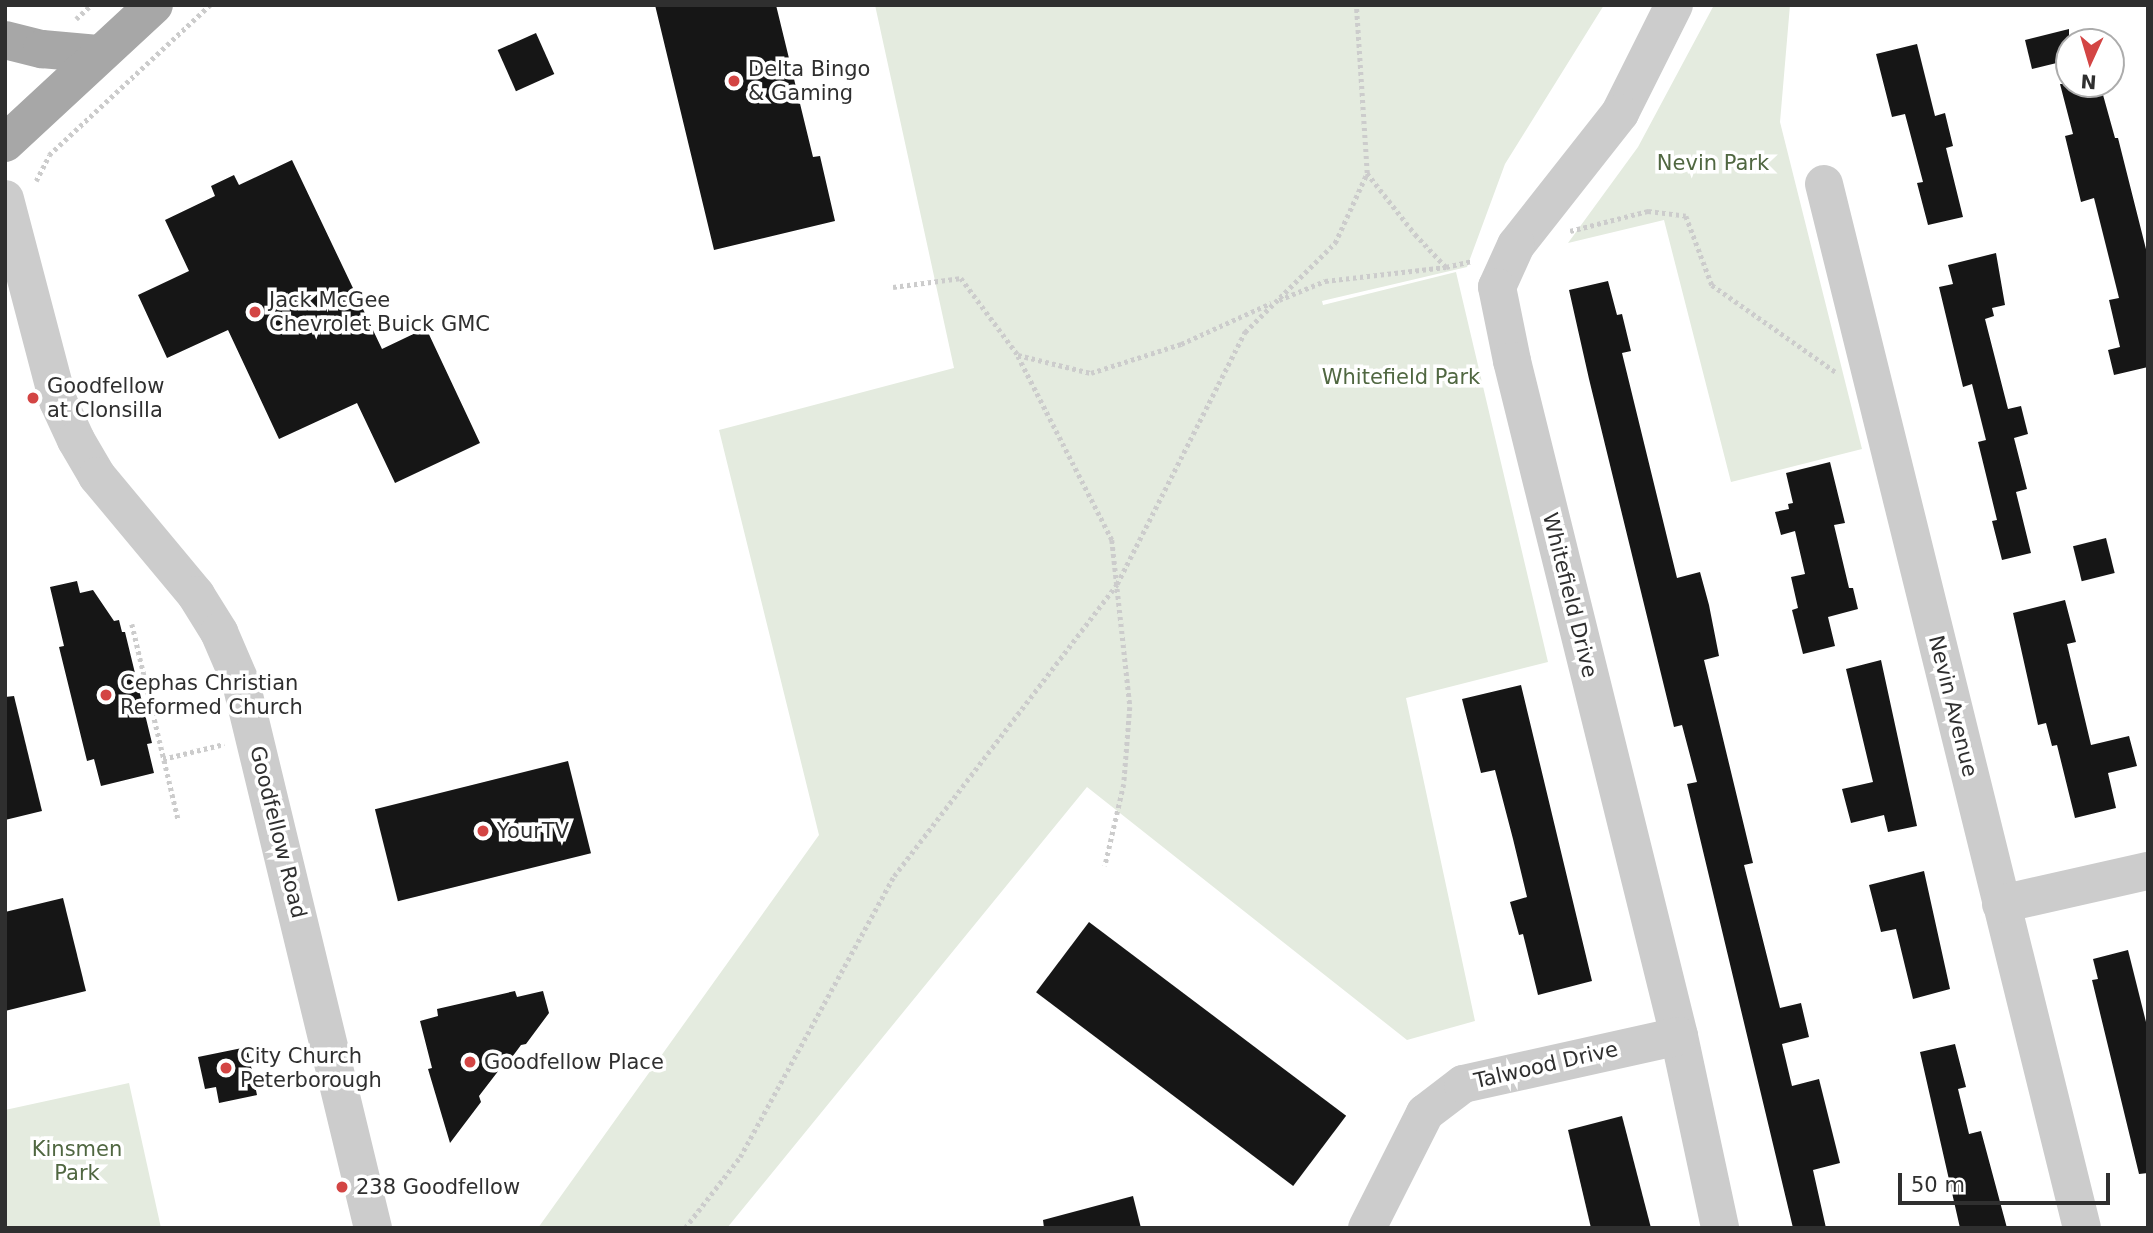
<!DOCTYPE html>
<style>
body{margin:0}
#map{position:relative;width:2153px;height:1233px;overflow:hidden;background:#fff;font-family:"DejaVu Sans",sans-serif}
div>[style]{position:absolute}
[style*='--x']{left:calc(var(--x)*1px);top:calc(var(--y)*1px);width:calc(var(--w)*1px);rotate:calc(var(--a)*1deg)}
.green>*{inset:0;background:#e4ebdf}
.building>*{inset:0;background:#161616;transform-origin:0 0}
.path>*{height:4.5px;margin-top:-2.25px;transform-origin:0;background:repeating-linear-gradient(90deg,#ccc 0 3.5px,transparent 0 7px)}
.minor>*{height:38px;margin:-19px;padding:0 19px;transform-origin:19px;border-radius:19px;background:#ccc}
.major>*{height:38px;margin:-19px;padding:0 19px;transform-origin:19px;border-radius:19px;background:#a7a7a7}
.dots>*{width:19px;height:19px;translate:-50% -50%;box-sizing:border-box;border:4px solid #fff;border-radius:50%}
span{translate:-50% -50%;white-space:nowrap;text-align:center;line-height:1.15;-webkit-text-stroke:7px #fff;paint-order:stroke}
.poi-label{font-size:21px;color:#2f2f2f}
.left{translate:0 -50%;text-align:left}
.park-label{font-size:21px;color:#506741}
.street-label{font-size:21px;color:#2f2f2f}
.frame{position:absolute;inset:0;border:7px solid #2f2f2f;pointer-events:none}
.north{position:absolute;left:2055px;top:28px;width:70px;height:70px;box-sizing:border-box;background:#fff;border:2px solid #acacac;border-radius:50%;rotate:184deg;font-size:19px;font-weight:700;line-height:28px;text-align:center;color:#2f2f2f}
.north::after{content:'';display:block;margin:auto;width:24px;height:32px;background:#d34544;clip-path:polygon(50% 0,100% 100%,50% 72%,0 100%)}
.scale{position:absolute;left:1898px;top:1173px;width:212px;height:32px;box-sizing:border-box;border:4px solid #2f2f2f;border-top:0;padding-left:9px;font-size:21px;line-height:24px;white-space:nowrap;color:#2f2f2f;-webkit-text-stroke:5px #fff;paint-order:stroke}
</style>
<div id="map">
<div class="green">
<div style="clip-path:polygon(875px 5px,1604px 5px,1505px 164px,1467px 267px,1322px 301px,1323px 305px,1456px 272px,1548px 662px,1406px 698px,1475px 1021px,1407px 1040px,1087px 787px,727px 1228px,538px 1228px,819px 835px,719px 430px,954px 368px)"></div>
<div style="clip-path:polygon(1714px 5px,1790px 5px,1780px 122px,1862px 449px,1731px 482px,1664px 220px,1568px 243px,1638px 147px)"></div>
<div style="clip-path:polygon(129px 1083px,161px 1228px,5px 1228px,5px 1110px)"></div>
</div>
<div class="building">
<div style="clip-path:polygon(655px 5px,776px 5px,813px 157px,820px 156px,835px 221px,714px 250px)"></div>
<div style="clip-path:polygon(2069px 29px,2069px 60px,2032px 69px,2025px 40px)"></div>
<div style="left:536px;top:33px;width:45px;height:42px;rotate:66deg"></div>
<div style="clip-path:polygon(1917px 44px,1935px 116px,1945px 113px,1953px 146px,1946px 148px,1963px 217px,1928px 225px,1917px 183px,1923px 182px,1905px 114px,1892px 117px,1876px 54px)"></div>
<div style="clip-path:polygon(2060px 84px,2100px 84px,2115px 138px,2118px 138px,2148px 257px,2148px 367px,2114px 375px,2108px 350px,2120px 347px,2109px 300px,2119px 298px,2094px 198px,2081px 202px,2065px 136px,2073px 134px)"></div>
<div style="clip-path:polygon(292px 160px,382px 349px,426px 328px,480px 443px,395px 483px,357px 403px,279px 439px,228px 330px,167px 358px,138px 295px,189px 271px,165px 220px,215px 196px,211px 186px,234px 175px,239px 185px)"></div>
<div style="clip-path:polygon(1996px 253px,2005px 305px,1992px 308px,1994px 316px,1985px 319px,2008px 409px,2021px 406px,2028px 434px,2014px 438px,2027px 489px,2016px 492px,2031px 553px,2002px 560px,1992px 521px,1997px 520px,1978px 442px,1986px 440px,1972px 384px,1963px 387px,1939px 287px,1953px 284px,1948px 265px)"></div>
<div style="clip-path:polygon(1608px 281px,1617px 315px,1622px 314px,1631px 351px,1622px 353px,1677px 578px,1700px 572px,1709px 605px,1719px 656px,1704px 660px,1753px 863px,1744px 865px,1780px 1008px,1801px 1003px,1809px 1037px,1782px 1044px,1792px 1086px,1819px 1079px,1840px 1163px,1813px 1170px,1826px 1228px,1793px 1228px,1687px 784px,1697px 782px,1682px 725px,1674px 727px,1589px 379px,1569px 290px)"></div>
<div style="clip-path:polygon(1830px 462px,1845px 523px,1834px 525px,1849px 588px,1853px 588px,1858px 609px,1828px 617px,1835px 646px,1803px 654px,1792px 610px,1798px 608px,1791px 577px,1805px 574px,1795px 531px,1781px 535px,1775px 512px,1789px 509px,1788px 504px,1793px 503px,1786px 473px)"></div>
<div style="left:2106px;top:538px;width:36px;height:34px;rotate:76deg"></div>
<div style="clip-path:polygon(77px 581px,80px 593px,93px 590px,114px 621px,119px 620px,122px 632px,125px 632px,152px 743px,147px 744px,154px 773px,101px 786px,94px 759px,87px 761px,59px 647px,64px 646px,50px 587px)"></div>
<div style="clip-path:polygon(2065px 600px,2076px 642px,2067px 644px,2091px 745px,2129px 736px,2137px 766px,2108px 773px,2116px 808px,2075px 818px,2057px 745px,2052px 746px,2046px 723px,2038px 725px,2013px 613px)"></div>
<div style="clip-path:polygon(1881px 660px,1917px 826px,1888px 832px,1884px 815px,1851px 823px,1842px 789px,1873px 782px,1846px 669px)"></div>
<div style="clip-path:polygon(1521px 685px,1592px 981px,1538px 995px,1523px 934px,1519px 935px,1510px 902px,1527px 897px,1513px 839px,1495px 770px,1481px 773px,1462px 699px)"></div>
<div style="clip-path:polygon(14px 696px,42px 811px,5px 820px,5px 697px)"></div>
<div style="left:568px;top:761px;width:95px;height:199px;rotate:76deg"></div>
<div style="clip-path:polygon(1924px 871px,1950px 989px,1913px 999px,1896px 929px,1881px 932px,1869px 885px)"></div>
<div style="clip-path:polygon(63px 898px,86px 991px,5px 1011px,5px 912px)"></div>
<div style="left:1089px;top:922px;width:322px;height:88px;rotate:37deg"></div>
<div style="clip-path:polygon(2128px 950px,2148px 1030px,2148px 1173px,2139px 1174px,2092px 980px,2098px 979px,2093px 959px)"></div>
<div style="clip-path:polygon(515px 991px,517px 997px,543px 991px,549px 1013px,526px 1044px,521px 1045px,504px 1068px,499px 1070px,479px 1096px,481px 1102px,450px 1143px,428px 1069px,432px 1068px,420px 1021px,438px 1016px,437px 1009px)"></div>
<div style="clip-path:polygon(1955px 1044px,1966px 1087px,1958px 1089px,1969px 1134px,1981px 1131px,2007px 1228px,1960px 1228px,1920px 1052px)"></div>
<div style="clip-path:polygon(247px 1047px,257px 1095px,219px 1103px,216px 1087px,205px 1089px,198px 1057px)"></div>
<div style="clip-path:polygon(1622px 1116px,1651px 1228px,1591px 1228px,1568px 1130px)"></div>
<div style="clip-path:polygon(1133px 1196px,1141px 1228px,1044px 1228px,1043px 1220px)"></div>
</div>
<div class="path">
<div style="--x:76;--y:19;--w:21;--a:-43"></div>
<div style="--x:1367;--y:173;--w:78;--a:51.8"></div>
<div style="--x:1415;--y:234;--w:45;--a:46.8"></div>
<div style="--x:1446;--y:267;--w:27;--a:-13"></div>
<div style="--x:36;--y:181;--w:29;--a:-63"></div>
<div style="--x:49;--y:155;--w:220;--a:-43"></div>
<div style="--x:1570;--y:231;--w:81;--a:-14.4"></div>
<div style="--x:1648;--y:211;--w:38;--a:7"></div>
<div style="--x:1686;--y:216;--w:74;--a:69.4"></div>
<div style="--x:1712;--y:285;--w:153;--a:35.1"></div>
<div style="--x:893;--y:287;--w:69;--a:-7.5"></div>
<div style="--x:961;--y:278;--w:96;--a:53.5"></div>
<div style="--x:1018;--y:355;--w:75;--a:13.9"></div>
<div style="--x:1091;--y:373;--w:95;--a:-17.9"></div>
<div style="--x:1181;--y:344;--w:99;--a:-24.5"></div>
<div style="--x:1279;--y:300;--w:50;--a:-22.4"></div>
<div style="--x:1325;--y:281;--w:122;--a:-6.6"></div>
<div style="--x:1018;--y:356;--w:207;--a:62.9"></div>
<div style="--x:1112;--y:540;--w:168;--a:83.8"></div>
<div style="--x:1130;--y:707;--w:77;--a:94.5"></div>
<div style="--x:1124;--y:784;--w:84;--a:103"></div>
<div style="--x:132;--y:624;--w:200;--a:76.7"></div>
<div style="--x:163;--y:759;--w:63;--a:-13.8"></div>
<div style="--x:685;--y:1228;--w:90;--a:-52.2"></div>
<div style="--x:740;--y:1157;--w:320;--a:-61.3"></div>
<div style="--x:894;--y:876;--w:367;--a:-52.6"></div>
<div style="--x:1117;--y:584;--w:283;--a:-63.1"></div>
<div style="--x:1245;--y:332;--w:127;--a:-44.7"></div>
<div style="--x:1335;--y:243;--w:77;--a:-65.4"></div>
<div style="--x:1367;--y:173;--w:168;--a:-93.7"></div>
</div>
<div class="minor">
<div style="--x:1674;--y:5;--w:121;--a:116.6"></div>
<div style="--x:1620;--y:113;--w:168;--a:128.2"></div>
<div style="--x:1516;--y:245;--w:46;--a:114.3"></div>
<div style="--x:1497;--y:287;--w:76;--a:78.5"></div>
<div style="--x:1512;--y:361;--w:695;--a:76.1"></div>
<div style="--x:1679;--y:1036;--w:196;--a:77.9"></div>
<div style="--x:1824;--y:184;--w:1075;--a:76.12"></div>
<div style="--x:5;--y:199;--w:209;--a:75.3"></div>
<div style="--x:58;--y:401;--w:43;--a:65.2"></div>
<div style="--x:76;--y:440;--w:42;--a:59.7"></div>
<div style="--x:97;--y:476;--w:155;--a:50.2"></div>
<div style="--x:196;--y:595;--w:44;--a:58.1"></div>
<div style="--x:219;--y:632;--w:56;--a:66.7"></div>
<div style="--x:241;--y:683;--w:561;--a:76.39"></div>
<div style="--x:2001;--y:904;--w:151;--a:-12.7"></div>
<div style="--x:1367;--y:1228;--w:129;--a:-63.2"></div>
<div style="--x:1425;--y:1113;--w:48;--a:-37.3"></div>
<div style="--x:1463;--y:1084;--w:221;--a:-12.5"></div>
</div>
<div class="major">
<div style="--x:5;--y:40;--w:38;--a:14"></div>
<div style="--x:42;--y:49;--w:56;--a:5.1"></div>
<div style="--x:5;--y:143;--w:203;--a:-42.8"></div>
</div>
<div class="dots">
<div style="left:734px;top:81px;background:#d34544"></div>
<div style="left:255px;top:312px;background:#d34544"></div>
<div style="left:33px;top:398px;background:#d34544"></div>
<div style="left:106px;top:695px;background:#d34544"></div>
<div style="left:483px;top:831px;background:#d34544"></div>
<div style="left:470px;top:1062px;background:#d34544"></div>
<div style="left:226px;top:1068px;background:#d34544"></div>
<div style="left:342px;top:1187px;background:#d34544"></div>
</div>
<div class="poi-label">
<span class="left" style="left:748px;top:81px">Delta Bingo<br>&amp; Gaming</span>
<span class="left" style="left:269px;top:312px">Jack McGee<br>Chevrolet Buick GMC</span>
<span class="left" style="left:47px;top:398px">Goodfellow<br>at Clonsilla</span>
<span class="left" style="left:120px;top:695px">Cephas Christian<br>Reformed Church</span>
<span class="left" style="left:497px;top:831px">YourTV</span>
<span class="left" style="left:240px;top:1068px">City Church<br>Peterborough</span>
<span class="left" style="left:484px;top:1062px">Goodfellow Place</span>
<span class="left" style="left:356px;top:1187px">238 Goodfellow</span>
</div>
<div class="park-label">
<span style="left:1713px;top:163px">Nevin Park</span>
<span style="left:1401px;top:377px">Whitefield Park</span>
<span style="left:77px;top:1161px">Kinsmen<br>Park</span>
</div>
<div class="street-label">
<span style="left:1570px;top:595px;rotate:76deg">Whitefield Drive</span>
<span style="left:1953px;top:706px;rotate:76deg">Nevin Avenue</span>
<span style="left:278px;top:832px;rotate:76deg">Goodfellow Road</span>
<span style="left:1546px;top:1065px;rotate:-13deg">Talwood Drive</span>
</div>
<div class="frame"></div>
<div class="north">N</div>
<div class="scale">50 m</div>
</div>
